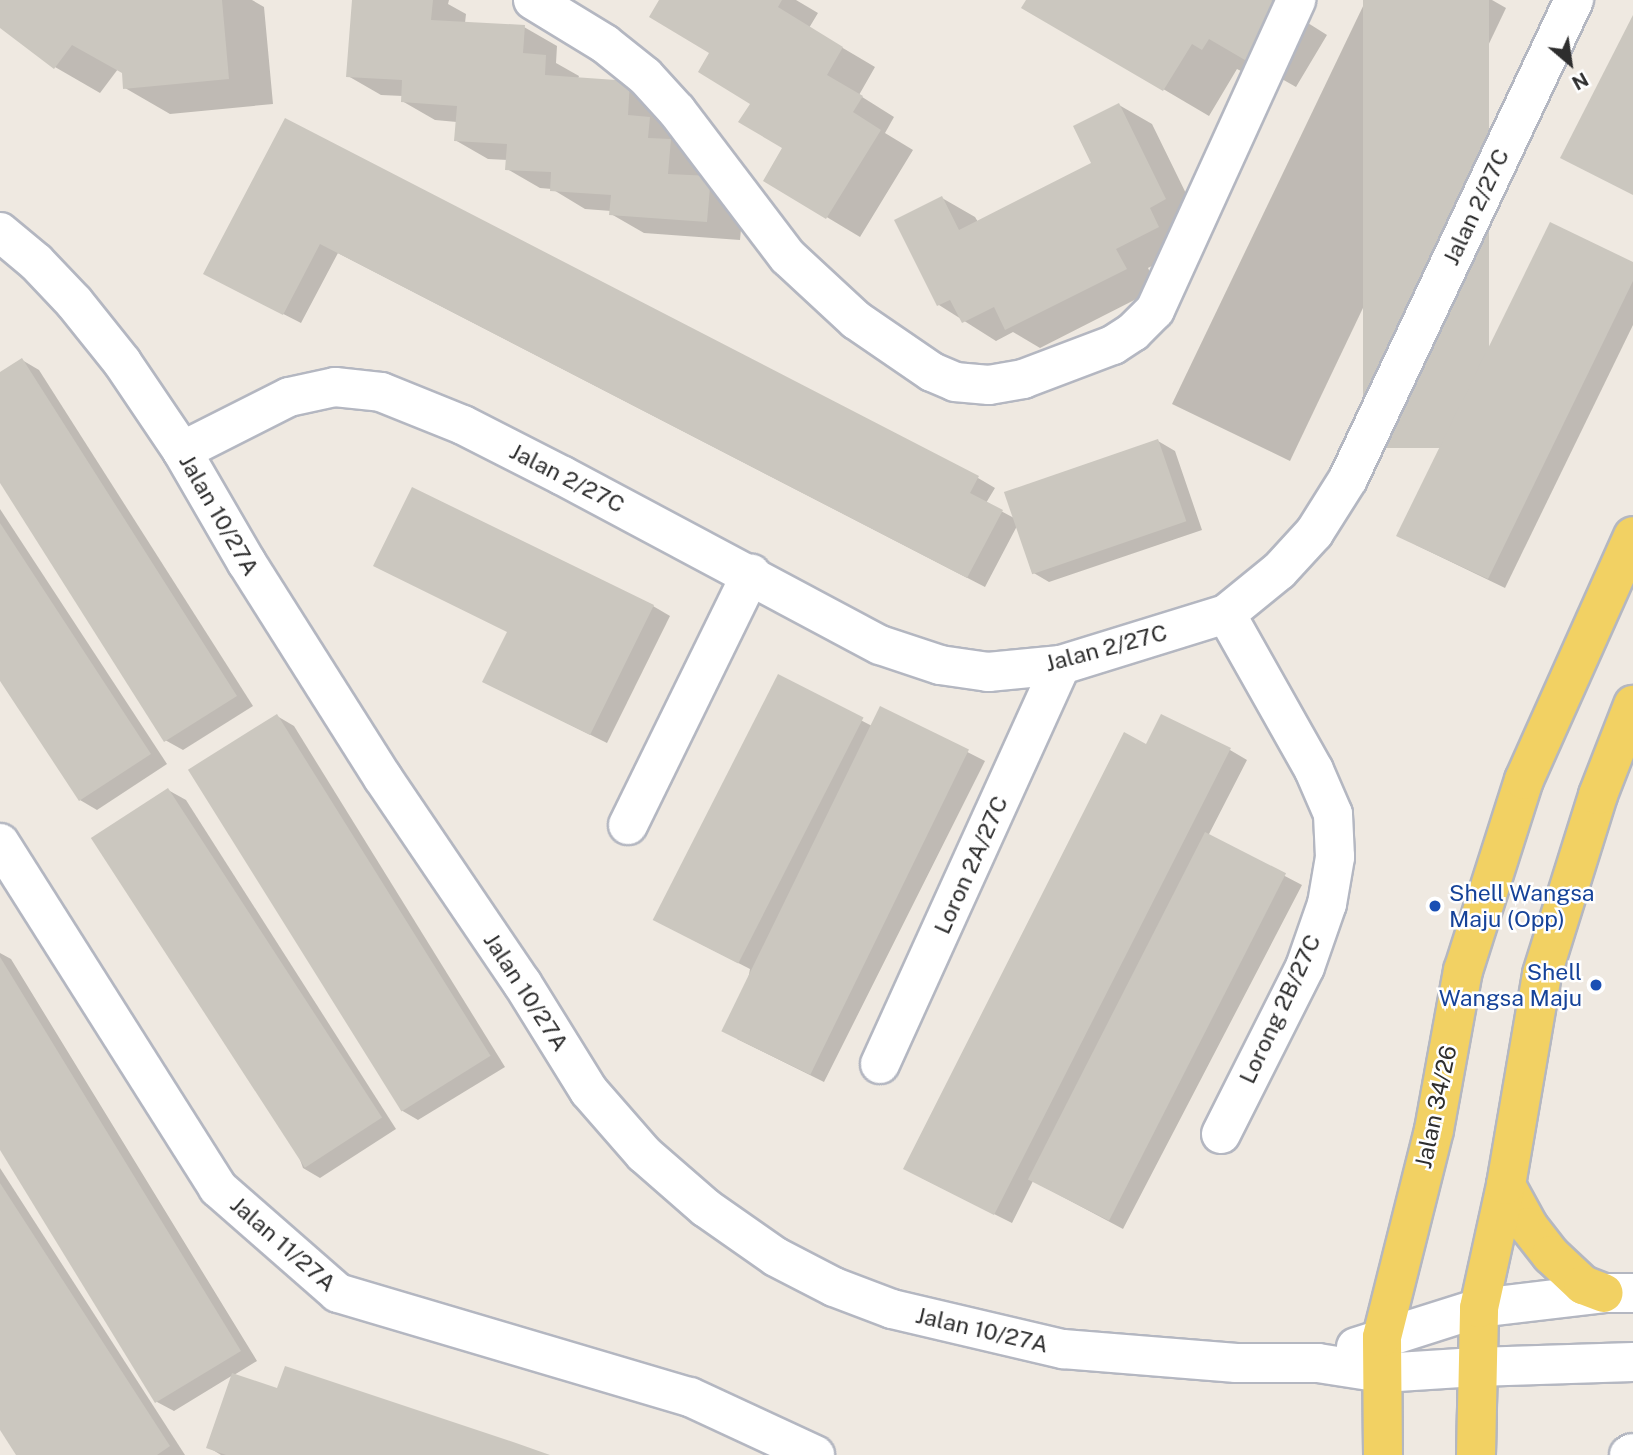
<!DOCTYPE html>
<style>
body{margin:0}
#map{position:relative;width:1633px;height:1455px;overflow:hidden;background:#efe9e1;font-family:"Public Sans",sans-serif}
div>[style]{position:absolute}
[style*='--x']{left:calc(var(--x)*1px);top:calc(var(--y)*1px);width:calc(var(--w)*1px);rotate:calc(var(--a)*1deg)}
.shadow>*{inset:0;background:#0003}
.building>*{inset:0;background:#cbc7bf;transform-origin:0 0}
.roads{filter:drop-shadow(2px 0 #b4b7c1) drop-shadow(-2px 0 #b4b7c1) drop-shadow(0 2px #b4b7c1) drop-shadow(0 -2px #b4b7c1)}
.minor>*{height:38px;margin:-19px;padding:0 19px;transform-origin:19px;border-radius:19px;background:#fff}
.major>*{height:38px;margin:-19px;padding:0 19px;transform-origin:19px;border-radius:19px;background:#f2d163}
.dots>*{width:19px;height:19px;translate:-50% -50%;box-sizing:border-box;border:4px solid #fff;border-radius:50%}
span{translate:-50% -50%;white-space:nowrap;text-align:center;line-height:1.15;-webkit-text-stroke:5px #fff;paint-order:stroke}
.street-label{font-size:23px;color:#2e2e2e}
.transit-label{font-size:23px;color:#164399}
.left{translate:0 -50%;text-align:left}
.right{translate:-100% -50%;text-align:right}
.north{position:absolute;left:1535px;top:28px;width:70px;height:70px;-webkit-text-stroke:5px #fff;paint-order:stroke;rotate:151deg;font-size:19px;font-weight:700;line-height:28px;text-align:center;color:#2e2e2e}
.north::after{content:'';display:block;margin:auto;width:24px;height:32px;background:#2e2e2e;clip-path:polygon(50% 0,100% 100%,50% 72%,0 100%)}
</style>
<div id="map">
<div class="shadow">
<div style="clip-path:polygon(0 0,252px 0,264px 7px,273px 104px,170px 114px,125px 88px,123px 72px,118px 69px,100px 93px,55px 67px,0 26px)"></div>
<div style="clip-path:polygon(354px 0,449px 0,448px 4px,466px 14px,465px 23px,524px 27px,557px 46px,556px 63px,579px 76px,578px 79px,630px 83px,663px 102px,661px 125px,683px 138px,744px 197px,740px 240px,644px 233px,611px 214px,611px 211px,585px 209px,552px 189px,540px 188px,507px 169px,508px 160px,488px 159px,455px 140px,457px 122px,435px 120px,402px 101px,403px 96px,381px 95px,348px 76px)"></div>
<div style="clip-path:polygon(662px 0,796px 0,818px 13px,809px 28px,875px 67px,859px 95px,894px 117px,885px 133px,913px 150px,860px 237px,765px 180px,784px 148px,711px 52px)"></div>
<div style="clip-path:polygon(1028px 0,1287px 0,1300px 18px,1327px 35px,1296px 87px,1254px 63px,1247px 74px,1237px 69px,1209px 116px,1024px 7px)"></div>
<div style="clip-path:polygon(1366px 0,1492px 0,1506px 8px,1290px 461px,1172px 404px)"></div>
<div style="clip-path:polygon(1119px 105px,1152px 124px,1198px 218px,1191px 246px,1148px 268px,1158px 288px,1040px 348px,1013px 332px,996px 341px,939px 305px,942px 198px,975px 217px,978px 222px,1093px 164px)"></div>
<div style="clip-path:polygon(286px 120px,978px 478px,995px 488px,986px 503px,1014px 518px,1158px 441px,1175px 451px,1202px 530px,1049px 582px,1032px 572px,1017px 526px,985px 587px,338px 253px,301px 323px,223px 283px)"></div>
<div style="clip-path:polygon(1633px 264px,1633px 325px,1505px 588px,1416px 545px)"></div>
<div style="clip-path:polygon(22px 360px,39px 370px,253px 706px,183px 750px,165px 740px,0 480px,0 374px)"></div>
<div style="clip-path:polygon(0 509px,167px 764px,97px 810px,80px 800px,0 678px)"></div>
<div style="clip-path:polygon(653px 606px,670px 616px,607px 743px,484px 682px,509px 632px)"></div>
<div style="clip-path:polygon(778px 677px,872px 726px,881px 708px,985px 761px,824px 1082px,737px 1039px,750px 969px,670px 928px)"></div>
<div style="clip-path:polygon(277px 716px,294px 726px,505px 1067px,418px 1120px,401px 1110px)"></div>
<div style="clip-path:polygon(1147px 746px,1230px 750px,1247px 760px,1208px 836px,1302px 885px,1123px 1229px,1033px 1181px,1012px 1223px,922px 1178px)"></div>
<div style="clip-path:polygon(168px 790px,186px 800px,396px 1129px,320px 1178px,303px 1168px)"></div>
<div style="clip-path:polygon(0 953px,11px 959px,257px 1361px,234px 1375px,278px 1390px,546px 1455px,221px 1455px,208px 1447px,233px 1375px,174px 1411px,157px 1402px,0 1147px)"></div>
<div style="clip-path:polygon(0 1168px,185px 1455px,18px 1455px,0 1427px)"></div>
</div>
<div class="building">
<div style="clip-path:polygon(0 0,222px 0,229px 79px,123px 89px,122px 73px,72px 45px,54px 69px,0 28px)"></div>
<div style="clip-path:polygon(352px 0,433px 0,431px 20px,525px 25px,523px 53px,546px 55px,545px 75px,630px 81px,628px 115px,650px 117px,648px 138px,671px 139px,668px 174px,711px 176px,707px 222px,609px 215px,611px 195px,550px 191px,551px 172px,505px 170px,507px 144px,454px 141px,457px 106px,401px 102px,402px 80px,346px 77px)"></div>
<div style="clip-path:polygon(659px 0,782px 0,778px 7px,843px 47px,827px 75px,863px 96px,853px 112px,881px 130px,826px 219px,763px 181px,782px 148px,738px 122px,750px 104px,698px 72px,709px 53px,649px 17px)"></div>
<div style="clip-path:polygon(1026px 0,1271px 0,1283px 7px,1250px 63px,1209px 39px,1202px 50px,1192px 44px,1163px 91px,1021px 8px)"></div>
<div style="left:1363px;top:0;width:126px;height:448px"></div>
<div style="clip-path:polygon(1633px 15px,1633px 195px,1560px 158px)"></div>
<div style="clip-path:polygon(1119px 103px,1166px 199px,1150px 208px,1159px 227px,1116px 249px,1127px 269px,1005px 330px,994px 307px,962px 323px,950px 300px,937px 306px,894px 220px,942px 196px,959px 230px,1091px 163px,1073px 126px)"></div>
<div style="clip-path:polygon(285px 118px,979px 476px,970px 493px,1003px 510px,967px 578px,320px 244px,283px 315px,203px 274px)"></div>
<div style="clip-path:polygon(1550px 222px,1633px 262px,1633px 281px,1488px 579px,1396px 536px)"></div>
<div style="clip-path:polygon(22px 358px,237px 696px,164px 742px,0 483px,0 372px)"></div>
<div style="left:1158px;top:439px;width:87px;height:163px;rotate:71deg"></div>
<div style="clip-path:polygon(412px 487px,654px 605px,590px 735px,482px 682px,507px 632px,373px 566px)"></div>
<div style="clip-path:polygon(0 523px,151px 754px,79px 801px,0 681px)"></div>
<div style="left:778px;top:674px;width:96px;height:276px;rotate:27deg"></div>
<div style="left:880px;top:706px;width:99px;height:362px;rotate:26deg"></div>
<div style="left:277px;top:714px;width:403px;height:105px;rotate:58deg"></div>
<div style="clip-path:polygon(1161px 714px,1231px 748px,994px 1215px,903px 1169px,1124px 732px,1146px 744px)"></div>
<div style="left:168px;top:788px;width:393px;height:92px;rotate:57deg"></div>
<div style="left:1205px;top:832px;width:91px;height:390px;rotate:27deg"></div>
<div style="clip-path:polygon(0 957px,241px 1351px,155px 1403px,0 1150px)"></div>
<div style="clip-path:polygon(0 1183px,170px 1446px,157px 1455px,16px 1455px,0 1430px)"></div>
<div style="clip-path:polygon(285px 1366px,516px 1443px,550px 1455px,226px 1455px,206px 1448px,232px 1373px,277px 1388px)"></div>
</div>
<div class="roads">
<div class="minor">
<div style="--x:533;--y:0;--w:84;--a:31.4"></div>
<div style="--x:605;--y:44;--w:51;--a:38.7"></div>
<div style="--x:645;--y:76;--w:47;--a:47.6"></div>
<div style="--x:677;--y:111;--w:183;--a:52.8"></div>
<div style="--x:788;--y:257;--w:93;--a:42.8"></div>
<div style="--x:856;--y:320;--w:92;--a:34.4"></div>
<div style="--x:932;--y:372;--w:25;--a:23"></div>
<div style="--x:955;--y:382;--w:34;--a:5"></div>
<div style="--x:989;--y:385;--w:35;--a:-10"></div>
<div style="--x:1023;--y:379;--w:96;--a:-20.7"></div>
<div style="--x:1113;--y:345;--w:24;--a:-33"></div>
<div style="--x:1133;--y:332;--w:31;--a:-45"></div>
<div style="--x:1155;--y:310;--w:341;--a:-65.5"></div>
<div style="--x:0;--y:232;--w:47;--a:39.8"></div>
<div style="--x:36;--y:262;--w:55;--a:46.5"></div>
<div style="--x:74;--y:302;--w:77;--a:51.3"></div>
<div style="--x:122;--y:362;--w:107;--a:56"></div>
<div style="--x:182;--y:451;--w:129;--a:59.9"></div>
<div style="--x:247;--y:563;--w:254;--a:57.7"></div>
<div style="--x:383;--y:778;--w:248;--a:55.9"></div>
<div style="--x:522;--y:983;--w:127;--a:58.2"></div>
<div style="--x:589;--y:1091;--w:84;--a:48.9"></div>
<div style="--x:644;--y:1154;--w:82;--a:41.1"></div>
<div style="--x:706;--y:1208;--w:85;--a:35"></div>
<div style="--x:776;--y:1257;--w:65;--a:27.3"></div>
<div style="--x:834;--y:1287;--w:62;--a:20.8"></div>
<div style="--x:892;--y:1309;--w:176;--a:13.2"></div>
<div style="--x:1063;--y:1349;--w:174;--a:4.6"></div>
<div style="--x:1236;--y:1363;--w:82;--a:0"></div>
<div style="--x:1318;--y:1363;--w:65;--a:8.9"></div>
<div style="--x:1382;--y:1373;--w:94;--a:-3.7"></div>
<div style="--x:1476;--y:1367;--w:157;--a:-1.8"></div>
<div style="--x:182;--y:451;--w:120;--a:-26.8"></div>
<div style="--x:289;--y:397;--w:47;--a:-12.3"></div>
<div style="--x:335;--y:387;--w:46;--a:6.2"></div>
<div style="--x:381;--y:392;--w:88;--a:21.9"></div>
<div style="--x:463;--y:425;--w:112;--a:27"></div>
<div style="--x:563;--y:476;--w:359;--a:28.1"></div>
<div style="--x:880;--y:645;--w:63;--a:18.4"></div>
<div style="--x:940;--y:665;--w:49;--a:8.3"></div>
<div style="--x:988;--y:672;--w:73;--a:-5.5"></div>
<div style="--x:1061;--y:665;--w:173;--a:-17.2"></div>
<div style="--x:1226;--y:614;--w:68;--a:-39.1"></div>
<div style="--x:1279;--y:571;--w:52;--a:-47.4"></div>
<div style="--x:1314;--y:533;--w:64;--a:-57.8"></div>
<div style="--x:1348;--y:479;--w:530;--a:-64.74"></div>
<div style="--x:628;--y:825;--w:280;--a:-63.9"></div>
<div style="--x:0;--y:843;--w:408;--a:57.7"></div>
<div style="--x:218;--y:1188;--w:159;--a:41.2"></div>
<div style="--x:338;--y:1293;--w:367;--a:16.5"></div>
<div style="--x:690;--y:1397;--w:138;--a:24.9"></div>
<div style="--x:880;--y:1064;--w:438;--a:-65.6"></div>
<div style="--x:1221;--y:1134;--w:187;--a:-63.3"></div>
<div style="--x:1305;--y:967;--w:67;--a:-70.8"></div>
<div style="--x:1327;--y:904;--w:48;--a:-80.3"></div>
<div style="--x:1335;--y:857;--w:43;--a:-92.7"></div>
<div style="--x:1333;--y:814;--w:48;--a:-113.4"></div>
<div style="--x:1314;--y:770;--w:179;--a:-119.4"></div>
<div style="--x:1356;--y:1347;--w:129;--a:-17.6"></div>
<div style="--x:1479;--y:1308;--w:126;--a:-6.8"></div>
<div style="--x:1604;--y:1293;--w:29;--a:0"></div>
<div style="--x:1629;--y:1455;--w:4;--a:-27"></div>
</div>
<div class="major">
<div style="--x:1506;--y:1185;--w:48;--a:61.3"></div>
<div style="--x:1529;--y:1227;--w:36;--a:52"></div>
<div style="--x:1551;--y:1255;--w:44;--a:43.2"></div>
<div style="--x:1583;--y:1285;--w:22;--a:21"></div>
<div style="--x:1383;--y:1455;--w:118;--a:-90.5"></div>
<div style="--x:1382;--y:1337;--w:213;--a:-75.9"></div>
<div style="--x:1434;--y:1130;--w:162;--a:-79.7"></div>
<div style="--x:1463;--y:971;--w:201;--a:-72.3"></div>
<div style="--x:1524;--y:780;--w:267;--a:-65.9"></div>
<div style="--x:1476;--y:1455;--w:147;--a:-88.8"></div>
<div style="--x:1479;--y:1308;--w:126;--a:-77.6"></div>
<div style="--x:1506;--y:1185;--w:214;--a:-80.3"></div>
<div style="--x:1542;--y:974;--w:188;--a:-72.6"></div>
<div style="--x:1598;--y:795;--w:97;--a:-68.7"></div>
</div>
</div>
<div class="dots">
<div style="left:1435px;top:906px;background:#1a4fb4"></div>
<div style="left:1596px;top:985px;background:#1a4fb4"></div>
</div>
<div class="street-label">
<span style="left:1476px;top:207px;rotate:-65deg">Jalan 2/27C</span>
<span style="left:567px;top:478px;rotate:27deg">Jalan 2/27C</span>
<span style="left:219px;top:515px;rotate:60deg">Jalan 10/27A</span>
<span style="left:1106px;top:648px;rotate:-15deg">Jalan 2/27C</span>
<span style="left:971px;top:865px;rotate:-66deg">Loron 2A/27C</span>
<span style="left:526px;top:992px;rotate:57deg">Jalan 10/27A</span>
<span style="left:1280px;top:1009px;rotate:-65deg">Lorong 2B/27C</span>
<span style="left:1436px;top:1107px;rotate:-78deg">Jalan 34/26</span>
<span style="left:283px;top:1244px;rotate:41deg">Jalan 11/27A</span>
<span style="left:982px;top:1330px;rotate:13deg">Jalan 10/27A</span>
</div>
<div class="transit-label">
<span class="left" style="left:1449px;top:906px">Shell Wangsa<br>Maju (Opp)</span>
<span class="right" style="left:1582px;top:985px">Shell<br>Wangsa Maju</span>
</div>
<div class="north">N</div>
</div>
